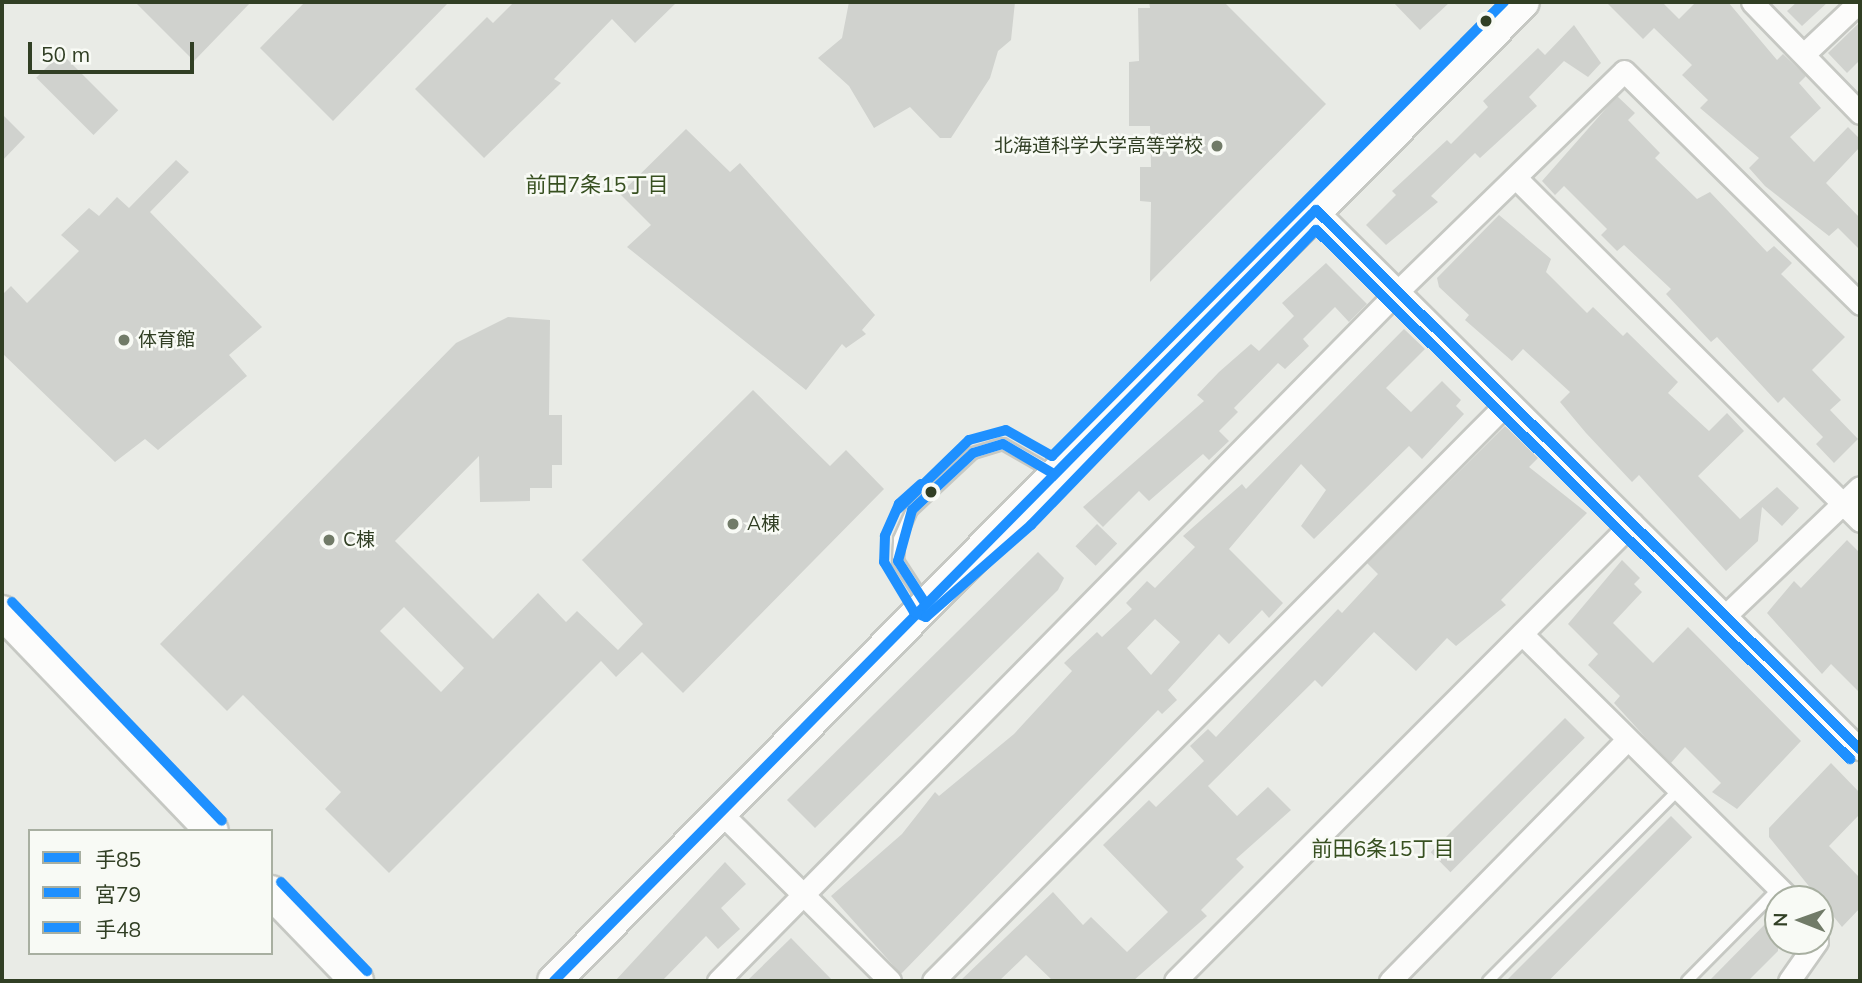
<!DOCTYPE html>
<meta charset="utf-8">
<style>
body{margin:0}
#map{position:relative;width:1862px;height:983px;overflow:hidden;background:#e9ebe6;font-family:Mulish,"Noto Sans JP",sans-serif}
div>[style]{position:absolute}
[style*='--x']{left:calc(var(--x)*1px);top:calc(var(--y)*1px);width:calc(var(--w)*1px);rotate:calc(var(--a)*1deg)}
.building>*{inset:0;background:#d0d2ce;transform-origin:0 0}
.roads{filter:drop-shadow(2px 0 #c6c8c3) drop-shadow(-2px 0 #c6c8c3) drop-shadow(0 2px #c6c8c3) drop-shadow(0 -2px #c6c8c3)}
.lane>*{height:10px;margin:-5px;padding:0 5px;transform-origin:5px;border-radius:5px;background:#fcfcfb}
.street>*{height:21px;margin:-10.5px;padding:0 10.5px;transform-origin:10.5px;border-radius:10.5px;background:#fcfcfb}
.secondary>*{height:32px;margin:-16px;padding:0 16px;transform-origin:16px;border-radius:16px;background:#fcfcfb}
.bus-1>*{height:10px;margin:-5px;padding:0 5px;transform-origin:5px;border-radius:5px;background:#1e90ff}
.bus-2>*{height:10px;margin:-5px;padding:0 5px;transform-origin:5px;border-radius:5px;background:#1e90ff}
.bus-3>*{height:10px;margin:-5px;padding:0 5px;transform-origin:5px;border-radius:5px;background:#1e90ff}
.dots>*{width:19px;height:19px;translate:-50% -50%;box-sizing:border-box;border:4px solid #f8faf5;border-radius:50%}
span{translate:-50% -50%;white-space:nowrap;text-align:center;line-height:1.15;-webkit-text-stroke:5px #f8faf5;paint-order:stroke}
.poi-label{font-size:19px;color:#313f24}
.right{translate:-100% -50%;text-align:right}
.left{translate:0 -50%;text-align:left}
.neighbourhood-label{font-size:21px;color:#375020}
.frame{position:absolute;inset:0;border:4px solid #313f24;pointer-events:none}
.legend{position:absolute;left:28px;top:829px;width:245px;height:126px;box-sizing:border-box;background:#f8faf5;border:2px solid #a8afa1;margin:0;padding:9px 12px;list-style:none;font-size:21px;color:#313f24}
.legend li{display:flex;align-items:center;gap:14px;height:35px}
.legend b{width:35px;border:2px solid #a8afa1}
.north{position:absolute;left:1764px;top:885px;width:70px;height:70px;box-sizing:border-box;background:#f8faf5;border:2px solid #a8afa1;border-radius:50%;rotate:271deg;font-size:19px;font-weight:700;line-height:28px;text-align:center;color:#313f24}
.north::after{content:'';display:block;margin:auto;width:24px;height:32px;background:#717b68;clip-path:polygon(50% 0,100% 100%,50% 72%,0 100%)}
.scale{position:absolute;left:28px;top:42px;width:166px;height:32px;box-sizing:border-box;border:4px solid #313f24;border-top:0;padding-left:9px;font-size:21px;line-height:24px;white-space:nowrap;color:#313f24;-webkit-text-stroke:5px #f8faf5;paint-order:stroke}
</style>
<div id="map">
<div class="building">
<div style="clip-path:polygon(135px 2px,251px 2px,194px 61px)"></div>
<div style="clip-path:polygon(305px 2px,449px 2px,333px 121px,260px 48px)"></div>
<div style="clip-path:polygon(514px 2px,677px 2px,635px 43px,612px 19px,554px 79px,561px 83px,484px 158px,415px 89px,487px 17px,493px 23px)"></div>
<div style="clip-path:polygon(849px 2px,1015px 2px,1011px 40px,998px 51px,990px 78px,951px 138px,940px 138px,910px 107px,874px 128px,849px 86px,818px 58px,842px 38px)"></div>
<div style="clip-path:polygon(1149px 2px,1224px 2px,1326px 104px,1150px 282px,1151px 202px,1140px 201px,1140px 167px,1151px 167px,1150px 126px,1129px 126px,1129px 62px,1139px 61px,1138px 8px,1150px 8px)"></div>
<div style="clip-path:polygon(1393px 2px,1450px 2px,1420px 30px)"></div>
<div style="clip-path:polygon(1606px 2px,1662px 2px,1679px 19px,1696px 2px,1728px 2px,1777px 60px,1783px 54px,1806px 76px,1799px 83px,1821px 108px,1790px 137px,1814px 162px,1848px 127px,1860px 139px,1860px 147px,1826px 183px,1860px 218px,1860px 250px,1838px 228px,1829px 236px,1765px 186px,1749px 168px,1759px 158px,1700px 108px,1708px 100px,1682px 75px,1692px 65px,1654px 28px,1643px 39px)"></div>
<div style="clip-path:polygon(1797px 2px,1828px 2px,1802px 26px,1787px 11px)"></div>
<div style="clip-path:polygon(1860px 22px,1860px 60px,1847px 73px,1828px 53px)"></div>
<div style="clip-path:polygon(1574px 25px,1601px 63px,1588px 77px,1564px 61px,1529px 97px,1537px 106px,1480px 158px,1475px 153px,1431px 196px,1438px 202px,1386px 245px,1366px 225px,1396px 195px,1392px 191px,1447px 140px,1451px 144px,1488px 107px,1483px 101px,1538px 48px,1545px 55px)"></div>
<div style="left:61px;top:53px;width:81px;height:35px;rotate:45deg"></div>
<div style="clip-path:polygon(1617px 96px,1635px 113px,1628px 120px,1660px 153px,1655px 158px,1697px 199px,1710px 192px,1767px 252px,1774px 246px,1792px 263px,1781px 274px,1845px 337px,1812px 370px,1841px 400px,1830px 410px,1858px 439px,1834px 463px,1816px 444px,1823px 437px,1784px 397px,1778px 403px,1717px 337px,1711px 342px,1666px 294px,1671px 289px,1624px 245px,1617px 251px,1601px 235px,1607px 229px,1564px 186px,1555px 195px,1542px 181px)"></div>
<div style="clip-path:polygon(2px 114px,25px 137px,2px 161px)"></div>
<div style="clip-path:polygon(686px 129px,730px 172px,740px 163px,875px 315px,862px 330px,866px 334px,846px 348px,842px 344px,806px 390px,627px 247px,651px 225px,620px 194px)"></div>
<div style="clip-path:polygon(176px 160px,189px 172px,150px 212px,262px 327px,229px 355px,247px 376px,158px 450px,145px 439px,115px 462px,2px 353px,2px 295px,11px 286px,27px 303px,79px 251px,61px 235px,89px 208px,99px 216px,117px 197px,129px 208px)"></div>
<div style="clip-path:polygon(1499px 215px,1551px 259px,1546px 272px,1587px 313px,1593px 307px,1623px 336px,1627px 332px,1678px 382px,1668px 393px,1709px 431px,1727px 413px,1744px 431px,1698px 476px,1740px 519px,1777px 487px,1799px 508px,1782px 526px,1762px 507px,1758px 541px,1726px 571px,1639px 475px,1632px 482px,1586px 433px,1560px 402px,1570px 392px,1523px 349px,1512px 361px,1465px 320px,1469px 315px,1439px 287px,1437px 278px)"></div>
<div style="clip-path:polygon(1326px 263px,1367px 304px,1349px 322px,1335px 307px,1303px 339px,1309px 346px,1285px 369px,1278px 363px,1234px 408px,1238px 412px,1219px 431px,1229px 441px,1209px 460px,1203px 454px,1149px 501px,1139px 491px,1103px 527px,1083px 507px,1204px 401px,1197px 395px,1219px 372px,1251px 344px,1259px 351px,1294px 316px,1282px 303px)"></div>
<div style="clip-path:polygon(evenodd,508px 317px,550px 320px,549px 415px,562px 415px,562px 465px,552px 465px,552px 488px,530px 488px,530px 501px,480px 502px,479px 456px,395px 541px,493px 639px,538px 593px,566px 622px,577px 611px,618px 650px,643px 624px,582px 560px,753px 390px,830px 466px,846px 450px,884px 489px,683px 693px,642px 652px,616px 677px,601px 661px,389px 873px,325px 809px,341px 792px,243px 695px,227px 711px,160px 644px,456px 343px,508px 317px,404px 607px,464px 668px,441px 692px,380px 631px,404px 607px)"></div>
<div style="clip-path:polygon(evenodd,1404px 329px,1425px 349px,1386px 388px,1411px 412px,1442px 381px,1461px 400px,1456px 406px,1464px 414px,1422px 459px,1409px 446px,1314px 539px,1301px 526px,1326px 490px,1301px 464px,1229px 549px,1283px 603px,1269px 618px,1262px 610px,1229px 644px,1219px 634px,1168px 690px,1177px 700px,1162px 714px,1158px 710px,901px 974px,831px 896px,902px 834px,935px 792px,939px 796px,1014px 734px,1072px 671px,1064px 663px,1097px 632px,1102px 637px,1132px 609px,1126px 603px,1147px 581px,1155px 588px,1195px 547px,1183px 536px,1242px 484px,1246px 489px,1404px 329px,1155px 619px,1180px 642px,1151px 675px,1127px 648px,1155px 619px)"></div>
<div style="clip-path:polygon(1505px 426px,1538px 458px,1529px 467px,1587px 513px,1501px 600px,1506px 605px,1456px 646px,1447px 638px,1416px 671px,1374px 632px,1322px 687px,1315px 680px,1208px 786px,1237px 816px,1268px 787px,1291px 810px,1236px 859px,1244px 867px,1201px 910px,1207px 916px,1133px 981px,1053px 981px,1026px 955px,999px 981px,960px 981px,1053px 892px,1083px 925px,1091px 917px,1127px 952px,1168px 912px,1103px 845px,1149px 800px,1156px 807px,1204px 761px,1190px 746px,1208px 729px,1216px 737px,1338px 609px,1342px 613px,1378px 574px,1367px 563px)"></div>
<div style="left:1097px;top:524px;width:28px;height:31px;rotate:44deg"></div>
<div style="clip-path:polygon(1847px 540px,1860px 553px,1860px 693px,1831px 664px,1822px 674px,1767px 613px,1794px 581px,1801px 588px)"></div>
<div style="clip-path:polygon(1038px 552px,1064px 578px,1058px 590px,815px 828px,787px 800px)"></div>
<div style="clip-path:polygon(1622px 560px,1640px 578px,1634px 584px,1642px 592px,1613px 623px,1653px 663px,1688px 627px,1801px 741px,1737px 809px,1712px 792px,1721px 783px,1685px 747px,1671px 763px,1646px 738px,1614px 703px,1620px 696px,1588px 665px,1598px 654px,1568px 624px)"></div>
<div style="left:1565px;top:718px;width:28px;height:190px;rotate:45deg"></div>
<div style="clip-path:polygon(1831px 763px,1860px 793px,1860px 814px,1829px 846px,1860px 878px,1860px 908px,1842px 927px,1769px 837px,1769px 828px)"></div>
<div style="left:1671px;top:816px;width:30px;height:233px;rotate:45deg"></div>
<div style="clip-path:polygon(725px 862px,746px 884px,721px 908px,740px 929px,718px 949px,706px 936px,662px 981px,615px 981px)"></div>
<div style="clip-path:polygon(1778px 911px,1778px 951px,1748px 981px,1709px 981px)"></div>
<div style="clip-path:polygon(791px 938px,833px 981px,747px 981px)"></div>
</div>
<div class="roads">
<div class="lane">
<div style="--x:924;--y:601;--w:48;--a:-123"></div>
<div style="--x:898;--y:561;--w:22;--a:-87"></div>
<div style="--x:899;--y:539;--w:32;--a:-66"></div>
<div style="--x:912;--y:510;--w:83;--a:-43.1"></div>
<div style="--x:973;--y:453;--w:31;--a:-17"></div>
<div style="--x:1003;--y:444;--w:56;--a:29.7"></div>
<div style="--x:1488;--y:981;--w:271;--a:-45.1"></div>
<div style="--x:1687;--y:981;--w:131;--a:-45.3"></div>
</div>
<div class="street">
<div style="--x:1752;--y:2;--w:155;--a:45.8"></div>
<div style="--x:1804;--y:54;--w:76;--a:-43.4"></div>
<div style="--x:1516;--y:178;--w:486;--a:44.9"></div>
<div style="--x:1316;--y:210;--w:766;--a:44.74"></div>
<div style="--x:1726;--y:615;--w:185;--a:-43.7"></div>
<div style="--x:1522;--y:634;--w:377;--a:44.7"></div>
<div style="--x:722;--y:814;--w:237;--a:44.8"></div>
<div style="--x:718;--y:981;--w:969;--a:-45.42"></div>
<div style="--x:1398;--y:291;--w:315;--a:-44.2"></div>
<div style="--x:1624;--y:71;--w:332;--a:44.6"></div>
<div style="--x:933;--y:981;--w:817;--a:-45.2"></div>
<div style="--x:1175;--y:981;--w:647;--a:-45.06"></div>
<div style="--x:1390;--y:981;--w:339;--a:-45.5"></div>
<div style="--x:1789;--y:981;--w:49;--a:-55"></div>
</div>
<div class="secondary">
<div style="--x:2;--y:612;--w:303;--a:46.2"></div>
<div style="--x:271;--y:892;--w:124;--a:46"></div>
<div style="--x:554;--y:981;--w:1377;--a:-45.29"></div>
</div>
</div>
<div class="bus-1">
<div style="--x:1316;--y:210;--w:766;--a:44.74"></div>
<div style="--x:925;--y:603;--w:50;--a:-122.7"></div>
<div style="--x:898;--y:561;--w:53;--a:-74.6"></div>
<div style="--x:912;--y:510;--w:83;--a:-43.1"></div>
<div style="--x:973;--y:453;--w:31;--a:-17"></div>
<div style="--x:1003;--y:444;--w:59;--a:30.5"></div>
<div style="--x:554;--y:981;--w:1084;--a:-45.34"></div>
</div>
<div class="bus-2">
<div style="--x:921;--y:484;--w:30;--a:138"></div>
<div style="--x:899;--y:504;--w:35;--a:114"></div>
<div style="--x:885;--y:536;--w:26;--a:92"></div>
<div style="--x:884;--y:562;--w:58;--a:59"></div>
<div style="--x:914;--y:612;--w:13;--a:23"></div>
<div style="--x:926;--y:617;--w:140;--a:-41.2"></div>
<div style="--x:1031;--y:525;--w:410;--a:-46"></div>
<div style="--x:1316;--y:230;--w:752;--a:44.73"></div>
</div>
<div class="bus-3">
<div style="--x:898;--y:509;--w:99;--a:-44.2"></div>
<div style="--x:969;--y:440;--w:38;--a:-15"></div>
<div style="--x:1006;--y:430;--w:53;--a:29.5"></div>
<div style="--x:1052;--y:456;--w:641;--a:-45.13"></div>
<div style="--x:12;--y:602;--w:303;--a:46.2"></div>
<div style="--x:281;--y:882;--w:124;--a:46"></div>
</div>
<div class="dots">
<div style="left:1486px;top:21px;background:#313f24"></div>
<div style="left:1217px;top:146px;background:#717b68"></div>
<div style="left:124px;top:340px;background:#717b68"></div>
<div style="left:931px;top:492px;background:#313f24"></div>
<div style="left:733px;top:524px;background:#717b68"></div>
<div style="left:329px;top:540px;background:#717b68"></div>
</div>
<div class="poi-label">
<span class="right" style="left:1203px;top:146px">北海道科学大学高等学校</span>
<span class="left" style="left:138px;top:340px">体育館</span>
<span class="left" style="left:747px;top:524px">A棟</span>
<span class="left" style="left:343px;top:540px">C棟</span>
</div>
<div class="neighbourhood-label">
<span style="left:597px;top:184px">前田7条15丁目</span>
<span style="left:1383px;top:848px">前田6条15丁目</span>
</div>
<div class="frame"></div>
<ul class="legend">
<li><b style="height:9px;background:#1e90ff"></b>手85</li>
<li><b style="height:9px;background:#1e90ff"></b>宮79</li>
<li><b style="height:9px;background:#1e90ff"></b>手48</li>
</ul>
<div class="north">N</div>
<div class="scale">50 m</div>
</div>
